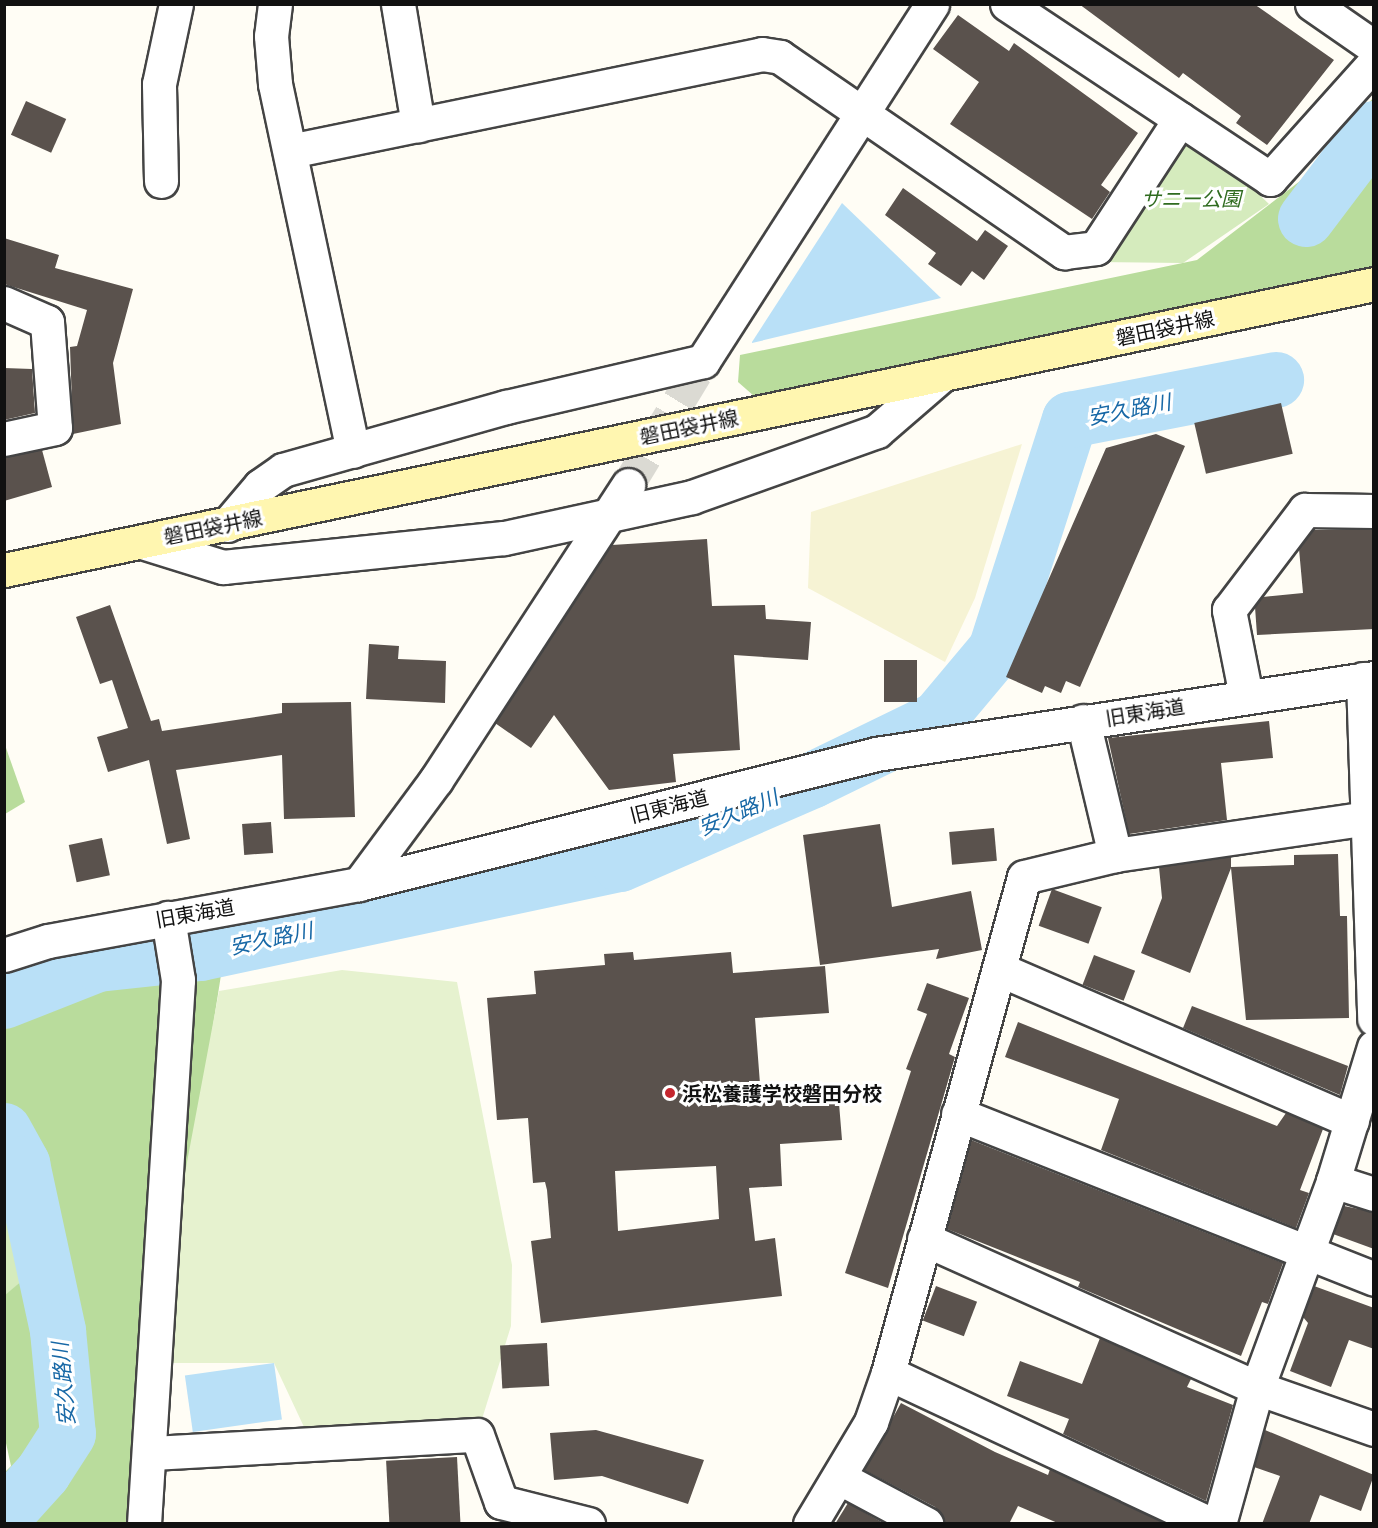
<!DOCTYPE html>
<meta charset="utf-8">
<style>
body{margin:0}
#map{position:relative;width:1378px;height:1528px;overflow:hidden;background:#fffdf5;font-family:"IBM Plex Serif","Noto Sans JP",serif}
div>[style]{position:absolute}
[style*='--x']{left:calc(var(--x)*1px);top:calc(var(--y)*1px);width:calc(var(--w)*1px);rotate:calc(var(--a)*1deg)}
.farmland>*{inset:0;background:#f6f3d4}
.green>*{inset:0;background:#d5ebbd}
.forest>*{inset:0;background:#b9dc9c}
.pitch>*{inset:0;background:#e6f2cf}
.water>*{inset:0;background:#b9e0f7;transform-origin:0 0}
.river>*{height:56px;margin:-28px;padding:0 28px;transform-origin:28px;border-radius:28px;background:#b9e0f7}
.building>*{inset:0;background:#5a524d;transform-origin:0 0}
.minor-tunnel>*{height:33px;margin-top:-16.5px;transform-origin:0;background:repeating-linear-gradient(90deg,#dbdad3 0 33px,transparent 0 49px)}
.roads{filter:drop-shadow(2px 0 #444) drop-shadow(-2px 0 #444) drop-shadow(0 2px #444) drop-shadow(0 -2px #444)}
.minor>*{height:33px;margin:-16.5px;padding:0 16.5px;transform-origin:16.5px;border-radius:16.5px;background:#fff}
.tertiary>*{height:33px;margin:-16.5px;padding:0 16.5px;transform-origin:16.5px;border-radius:16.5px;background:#fff}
.secondary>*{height:33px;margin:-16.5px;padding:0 16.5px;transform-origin:16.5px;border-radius:16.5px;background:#fff6b0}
.dots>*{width:16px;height:16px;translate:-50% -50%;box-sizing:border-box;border:3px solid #fff;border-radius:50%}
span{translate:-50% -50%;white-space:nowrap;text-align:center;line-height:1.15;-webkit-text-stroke:6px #fff;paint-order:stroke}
.park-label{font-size:20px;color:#2f6b1f;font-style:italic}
.street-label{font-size:20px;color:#111}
.poi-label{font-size:20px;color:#111;font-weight:700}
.left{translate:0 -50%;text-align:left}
.water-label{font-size:21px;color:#1768a6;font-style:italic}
.frame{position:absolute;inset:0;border:6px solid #111;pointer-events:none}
</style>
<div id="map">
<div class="farmland">
<div style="clip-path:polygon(1022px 444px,975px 598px,945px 662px,808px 588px,811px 512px)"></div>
</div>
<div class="green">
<div style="clip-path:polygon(1180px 119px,1269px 204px,1183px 263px,1098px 262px)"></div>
<div style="clip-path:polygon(4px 1211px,25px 1278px,5px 1296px,4px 1296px)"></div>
</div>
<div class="forest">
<div style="clip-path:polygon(1373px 98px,1373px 268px,770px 410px,738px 382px,740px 355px,1197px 260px,1300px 181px)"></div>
<div style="clip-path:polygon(5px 745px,25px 802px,5px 814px,4px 814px)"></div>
<div style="clip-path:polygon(122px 961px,221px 975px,135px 1523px,5px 1523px,5px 1472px,11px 1466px,4px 1434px,4px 1296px,25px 1278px,5px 1197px,5px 1004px)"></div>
</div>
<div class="pitch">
<div style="clip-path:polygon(342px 970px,457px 982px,512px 1265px,511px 1326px,477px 1435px,312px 1444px,274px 1363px,156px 1363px,159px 1312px,219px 991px)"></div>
</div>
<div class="water">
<div style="clip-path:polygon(842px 203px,941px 298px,752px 343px,752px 342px)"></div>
<div style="left:274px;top:1363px;width:57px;height:90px;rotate:82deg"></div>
</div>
<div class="river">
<div style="--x:1306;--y:219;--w:113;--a:-52.9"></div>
<div style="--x:4;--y:1001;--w:101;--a:-21.5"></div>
<div style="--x:98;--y:964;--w:103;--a:-6.2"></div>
<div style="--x:200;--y:953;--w:429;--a:-12"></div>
<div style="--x:620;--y:864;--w:210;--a:-23.5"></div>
<div style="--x:813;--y:780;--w:139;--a:-26"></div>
<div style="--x:938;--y:719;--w:90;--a:-50"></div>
<div style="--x:996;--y:650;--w:242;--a:-72.2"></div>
<div style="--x:1070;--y:420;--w:210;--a:-11"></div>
<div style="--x:4;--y:1131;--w:38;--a:61"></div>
<div style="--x:22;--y:1164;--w:171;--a:77.8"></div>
<div style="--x:58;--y:1331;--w:103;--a:84.5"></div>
<div style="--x:68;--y:1434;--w:46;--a:122.7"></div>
<div style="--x:43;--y:1473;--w:58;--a:132.2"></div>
</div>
<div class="building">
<div style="clip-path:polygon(1079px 4px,1254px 4px,1334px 60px,1267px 145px,1236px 123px,1241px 116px,1183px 73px,1179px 78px)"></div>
<div style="clip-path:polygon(958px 15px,1009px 51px,1014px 43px,1138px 133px,1101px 185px,1110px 192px,1092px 219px,950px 124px,979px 82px,933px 49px)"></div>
<div style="left:26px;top:101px;width:44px;height:37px;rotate:24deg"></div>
<div style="clip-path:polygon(903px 188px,977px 241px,985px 230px,1008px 246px,984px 280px,972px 271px,961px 286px,928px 264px,936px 253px,885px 215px)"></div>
<div style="clip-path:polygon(4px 238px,59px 255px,55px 268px,133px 289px,113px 363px,121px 424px,73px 434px,70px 347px,77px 346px,87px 310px,4px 284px)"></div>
<div style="clip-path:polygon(4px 368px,32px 369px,35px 413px,4px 420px)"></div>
<div style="left:1281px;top:403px;width:52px;height:89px;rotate:77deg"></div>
<div style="clip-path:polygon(1156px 434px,1185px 446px,1080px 687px,1066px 681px,1061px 693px,1045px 686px,1042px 693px,1006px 677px,1106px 448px)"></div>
<div style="clip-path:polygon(42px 450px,52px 487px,4px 501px,4px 457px)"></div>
<div style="clip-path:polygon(1314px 530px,1374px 530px,1374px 629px,1257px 635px,1255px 607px,1263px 597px,1303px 593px,1299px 549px)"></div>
<div style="clip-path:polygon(707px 539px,712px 606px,765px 605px,766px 619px,811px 622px,808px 660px,734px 655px,740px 750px,673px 754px,676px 782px,609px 790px,554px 715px,531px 748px,495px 723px,612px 545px)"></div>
<div style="clip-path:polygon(110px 605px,151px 721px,159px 719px,162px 731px,282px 713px,282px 703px,351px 702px,355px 817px,284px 819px,282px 755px,176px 770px,190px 839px,167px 844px,149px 760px,108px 772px,97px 737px,128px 728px,112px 680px,100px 684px,76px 617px)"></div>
<div style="clip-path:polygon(369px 644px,399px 646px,398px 659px,446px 661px,445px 703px,366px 699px)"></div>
<div style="left:884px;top:660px;width:33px;height:42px"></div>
<div style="clip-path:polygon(1269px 721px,1273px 758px,1221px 763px,1227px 820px,1129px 834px,1108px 738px)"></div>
<div style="left:271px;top:822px;width:31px;height:29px;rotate:86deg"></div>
<div style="clip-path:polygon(880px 824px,892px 907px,971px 891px,982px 950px,936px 959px,939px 949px,820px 965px,803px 835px)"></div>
<div style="left:994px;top:828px;width:33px;height:45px;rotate:85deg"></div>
<div style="left:102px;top:838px;width:38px;height:34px;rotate:78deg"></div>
<div style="clip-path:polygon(1338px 854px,1340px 916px,1347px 916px,1349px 1018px,1246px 1020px,1231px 868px,1190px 973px,1141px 953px,1162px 898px,1159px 867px,1231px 857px,1231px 867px,1294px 865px,1294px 855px)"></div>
<div style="left:1052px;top:889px;width:53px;height:39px;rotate:20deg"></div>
<div style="clip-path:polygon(evenodd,633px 952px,634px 960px,731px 952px,733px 973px,825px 966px,829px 1013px,755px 1018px,761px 1097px,838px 1091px,842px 1140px,780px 1144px,782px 1186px,749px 1188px,755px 1241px,775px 1238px,782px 1296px,541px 1323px,531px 1241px,551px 1238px,547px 1190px,545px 1182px,533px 1183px,528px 1118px,497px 1120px,487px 998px,536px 994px,534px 971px,605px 965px,604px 954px,633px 952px,716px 1166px,719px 1219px,618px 1231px,615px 1171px,716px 1166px)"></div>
<div style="left:1094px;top:955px;width:44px;height:32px;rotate:21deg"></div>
<div style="clip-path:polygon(927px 983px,969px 998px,949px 1054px,955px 1057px,888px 1288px,845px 1273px,911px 1071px,906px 1069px,927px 1014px,917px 1010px)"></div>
<div style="clip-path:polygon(1192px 1006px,1348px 1066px,1340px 1095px,1183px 1028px)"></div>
<div style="clip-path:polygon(1018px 1022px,1277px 1126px,1286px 1113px,1323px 1129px,1300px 1190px,1309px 1193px,1296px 1228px,1101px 1150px,1119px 1099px,1005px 1057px)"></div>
<div style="clip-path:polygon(971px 1140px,1283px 1263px,1268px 1304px,1262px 1302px,1241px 1356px,1078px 1287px,1080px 1282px,947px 1229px)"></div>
<div style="clip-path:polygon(1344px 1206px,1374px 1212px,1374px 1249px,1333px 1234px)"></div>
<div style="left:936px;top:1286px;width:44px;height:37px;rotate:21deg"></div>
<div style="clip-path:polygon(1314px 1286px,1374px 1308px,1374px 1349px,1349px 1340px,1331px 1387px,1290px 1371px,1308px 1323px,1303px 1317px)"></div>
<div style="clip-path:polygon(1100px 1338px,1191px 1379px,1187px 1387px,1233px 1405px,1206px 1501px,1063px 1434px,1069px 1419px,1007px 1396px,1020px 1361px,1082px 1384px)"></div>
<div style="left:547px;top:1343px;width:43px;height:47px;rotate:87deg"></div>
<div style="clip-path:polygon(901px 1403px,995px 1452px,1048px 1475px,1050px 1469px,1166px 1524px,1060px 1524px,1018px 1506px,1009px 1524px,945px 1524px,935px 1507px,864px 1470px)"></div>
<div style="clip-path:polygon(596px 1430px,704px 1460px,688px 1504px,602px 1476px,554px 1480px,550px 1433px)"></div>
<div style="clip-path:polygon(1265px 1430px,1374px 1475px,1361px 1511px,1320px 1495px,1309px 1524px,1262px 1524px,1280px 1476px,1254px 1467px)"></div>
<div style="left:457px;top:1457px;width:67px;height:71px;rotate:87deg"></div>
<div style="clip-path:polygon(848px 1503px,885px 1524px,835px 1524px)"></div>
</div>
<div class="minor-tunnel">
<div style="--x:628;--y:485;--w:145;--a:-58.8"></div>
</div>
<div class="roads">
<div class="minor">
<div style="--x:275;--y:4;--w:32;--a:97"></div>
<div style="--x:271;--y:36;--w:48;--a:85.2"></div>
<div style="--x:275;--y:84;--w:375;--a:78"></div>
<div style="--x:398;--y:4;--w:123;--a:80.6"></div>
<div style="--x:1007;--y:4;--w:316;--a:33.6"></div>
<div style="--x:1270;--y:179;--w:156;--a:-48.1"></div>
<div style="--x:1312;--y:4;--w:75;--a:34.7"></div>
<div style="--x:290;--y:151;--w:482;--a:-11.6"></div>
<div style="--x:762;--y:54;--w:18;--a:9"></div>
<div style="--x:780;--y:57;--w:345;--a:34.5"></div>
<div style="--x:1064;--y:252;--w:32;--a:-7"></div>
<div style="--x:1096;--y:248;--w:154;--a:-56.9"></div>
<div style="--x:161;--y:181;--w:97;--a:-91.2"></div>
<div style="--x:159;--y:84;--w:82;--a:-78"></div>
<div style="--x:4;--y:303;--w:47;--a:23.8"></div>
<div style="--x:47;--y:322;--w:106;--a:85.7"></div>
<div style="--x:55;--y:428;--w:52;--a:167.8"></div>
<div style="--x:227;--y:525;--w:51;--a:-49.8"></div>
<div style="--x:260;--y:486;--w:28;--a:-35"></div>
<div style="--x:283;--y:470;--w:232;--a:-15.8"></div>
<div style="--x:506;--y:407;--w:202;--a:-13.1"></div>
<div style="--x:703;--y:361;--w:424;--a:-57.3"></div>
<div style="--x:142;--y:542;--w:85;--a:17.2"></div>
<div style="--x:223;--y:567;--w:282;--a:-5.9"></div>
<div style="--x:504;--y:538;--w:192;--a:-12.3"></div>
<div style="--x:692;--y:497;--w:196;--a:-19.6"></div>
<div style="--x:877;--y:431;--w:87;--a:-40.8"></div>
<div style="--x:1363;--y:679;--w:340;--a:88.1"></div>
<div style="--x:1246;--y:696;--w:88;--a:-101.2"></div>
<div style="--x:1229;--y:610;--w:126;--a:-52.8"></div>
<div style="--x:1305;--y:510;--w:69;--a:0.8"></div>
<div style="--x:1083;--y:721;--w:138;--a:76.6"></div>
<div style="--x:359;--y:884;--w:129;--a:-53.5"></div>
<div style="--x:436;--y:780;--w:352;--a:-56.9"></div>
<div style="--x:4;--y:955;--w:46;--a:-17.7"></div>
<div style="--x:48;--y:941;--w:316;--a:-10.4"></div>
<div style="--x:359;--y:884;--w:533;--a:-14.11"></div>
<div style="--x:876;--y:754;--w:504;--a:-8.68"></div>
<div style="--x:1001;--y:970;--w:382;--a:23.3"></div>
<div style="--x:958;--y:1114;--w:448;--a:21.6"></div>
<div style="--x:1333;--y:1181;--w:43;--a:17.6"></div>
<div style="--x:924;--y:1239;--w:365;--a:24.1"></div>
<div style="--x:1257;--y:1388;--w:124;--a:19.3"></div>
<div style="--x:888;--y:1373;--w:357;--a:25.1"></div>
<div style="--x:151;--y:1453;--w:326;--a:-3.2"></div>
<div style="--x:477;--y:1435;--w:71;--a:70.3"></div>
<div style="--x:501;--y:1502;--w:90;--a:14.2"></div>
<div style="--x:840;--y:1478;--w:98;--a:28.1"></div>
<div style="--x:810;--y:1524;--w:119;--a:-59.1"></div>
<div style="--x:871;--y:1422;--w:52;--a:-70.9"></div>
<div style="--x:888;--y:1373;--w:514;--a:-74.67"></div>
<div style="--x:1024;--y:877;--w:94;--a:-13.6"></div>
<div style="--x:1115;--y:855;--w:262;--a:-8.3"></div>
<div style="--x:1219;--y:1524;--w:141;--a:-74.4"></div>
<div style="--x:1257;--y:1388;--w:221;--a:-69.8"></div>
<div style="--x:1333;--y:1181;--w:140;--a:-73"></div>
</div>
<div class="tertiary">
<div style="--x:144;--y:1524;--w:545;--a:-86.42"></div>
<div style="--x:178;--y:980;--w:63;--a:-99.2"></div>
</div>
<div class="secondary">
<div style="--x:4;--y:570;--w:1400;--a:-11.79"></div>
</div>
</div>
<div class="dots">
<div style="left:670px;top:1093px;background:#c4262e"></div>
</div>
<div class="park-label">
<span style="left:1191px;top:198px">サニー公園</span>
</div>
<div class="street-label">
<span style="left:1165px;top:328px;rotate:-12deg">磐田袋井線</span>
<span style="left:689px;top:427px;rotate:-12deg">磐田袋井線</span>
<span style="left:213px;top:527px;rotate:-12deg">磐田袋井線</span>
<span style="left:1145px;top:712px;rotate:-9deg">旧東海道</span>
<span style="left:669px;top:806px;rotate:-14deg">旧東海道</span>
<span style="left:195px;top:913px;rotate:-10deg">旧東海道</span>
</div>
<div class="poi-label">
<span class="left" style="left:682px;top:1093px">浜松養護学校磐田分校</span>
</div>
<div class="water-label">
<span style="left:1129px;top:409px;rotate:-11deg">安久路川</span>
<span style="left:738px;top:812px;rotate:-23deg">安久路川</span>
<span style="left:271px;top:938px;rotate:-12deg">安久路川</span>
<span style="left:63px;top:1384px;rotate:-95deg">安久路川</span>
</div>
<div class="frame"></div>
</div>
